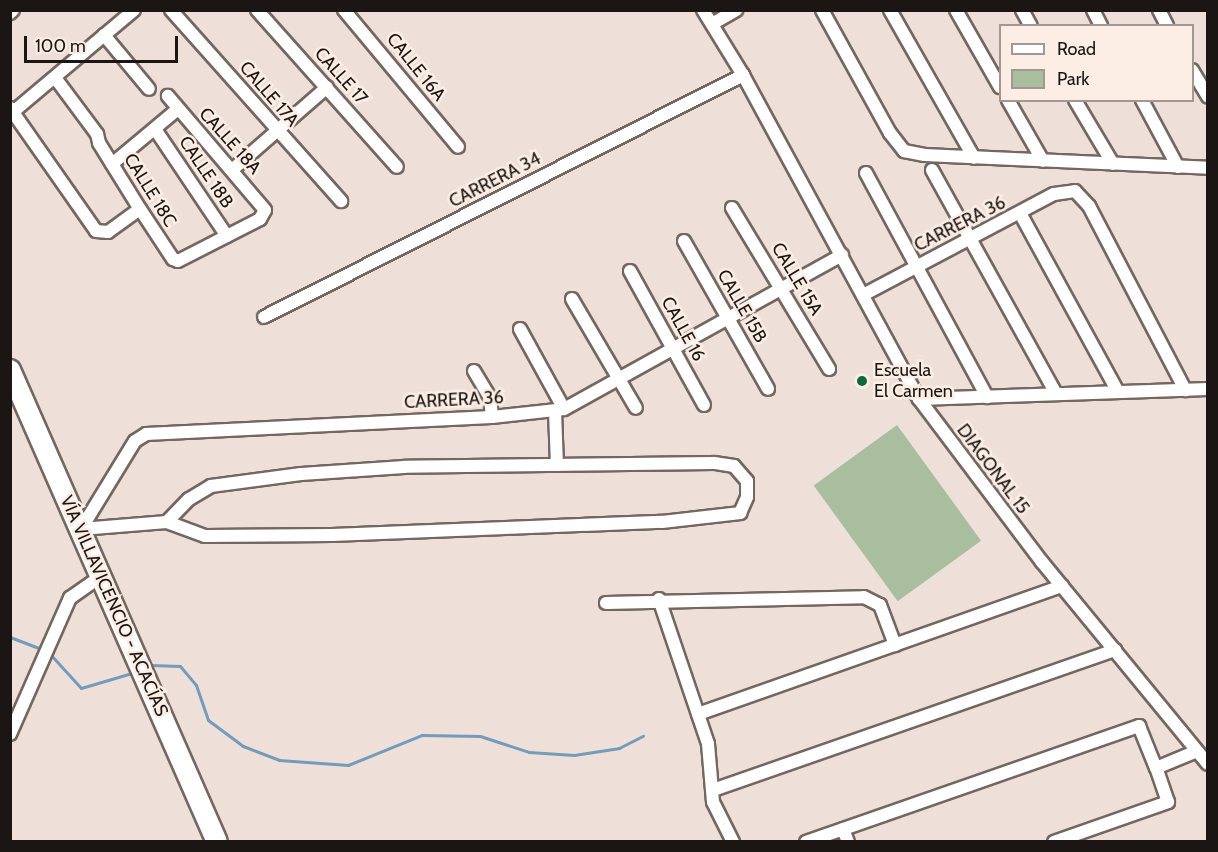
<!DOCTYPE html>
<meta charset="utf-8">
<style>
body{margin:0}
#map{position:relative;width:1218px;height:852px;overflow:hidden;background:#eee0d8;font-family:Cabin,sans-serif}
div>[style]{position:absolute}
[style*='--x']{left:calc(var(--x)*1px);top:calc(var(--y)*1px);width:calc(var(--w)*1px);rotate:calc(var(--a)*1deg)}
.green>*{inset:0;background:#a9be9e;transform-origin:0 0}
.stream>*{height:3px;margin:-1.5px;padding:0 1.5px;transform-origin:1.5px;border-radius:1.5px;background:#749cba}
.roads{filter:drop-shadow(2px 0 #736760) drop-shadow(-2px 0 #736760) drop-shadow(0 2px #736760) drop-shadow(0 -2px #736760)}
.street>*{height:12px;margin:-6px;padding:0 6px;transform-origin:6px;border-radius:6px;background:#fff}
.primary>*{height:20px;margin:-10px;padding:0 10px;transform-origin:10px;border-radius:10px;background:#fff}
.dots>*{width:16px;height:16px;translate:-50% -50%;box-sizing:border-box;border:3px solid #fcede5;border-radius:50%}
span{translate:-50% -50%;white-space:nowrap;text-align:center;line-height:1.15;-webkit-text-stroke:5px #fcede5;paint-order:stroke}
.street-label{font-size:18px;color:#1b1613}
.poi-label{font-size:18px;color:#1b1613}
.left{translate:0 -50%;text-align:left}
.frame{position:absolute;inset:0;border:12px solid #1b1613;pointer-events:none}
.legend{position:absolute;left:999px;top:24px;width:195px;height:78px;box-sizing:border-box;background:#fcede5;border:2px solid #a29791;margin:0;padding:8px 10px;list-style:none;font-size:18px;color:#1b1613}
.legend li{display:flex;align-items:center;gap:12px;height:30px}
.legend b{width:30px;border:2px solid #a29791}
.scale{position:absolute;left:24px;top:36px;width:154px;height:27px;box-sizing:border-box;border:3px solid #1b1613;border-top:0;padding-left:8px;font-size:18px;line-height:21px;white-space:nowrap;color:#1b1613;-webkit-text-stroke:4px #fcede5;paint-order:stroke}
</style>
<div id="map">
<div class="green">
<div style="left:897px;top:425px;width:143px;height:103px;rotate:54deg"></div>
</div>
<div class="stream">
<div style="--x:10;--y:637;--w:30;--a:21"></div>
<div style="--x:50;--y:654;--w:46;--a:47.6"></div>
<div style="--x:81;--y:688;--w:53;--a:-16.4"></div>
<div style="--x:150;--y:665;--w:30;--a:2"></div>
<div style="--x:180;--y:666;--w:25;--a:50"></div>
<div style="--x:196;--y:685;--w:37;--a:71"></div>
<div style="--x:208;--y:720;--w:44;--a:36.6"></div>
<div style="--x:243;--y:746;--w:39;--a:21"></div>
<div style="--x:279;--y:760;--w:69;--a:4.1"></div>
<div style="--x:348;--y:765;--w:80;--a:-22.1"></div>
<div style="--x:422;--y:735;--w:58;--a:1"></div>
<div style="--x:480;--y:736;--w:52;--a:18.1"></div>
<div style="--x:529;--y:752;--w:45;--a:3.8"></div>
<div style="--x:574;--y:755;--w:46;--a:-8.8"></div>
<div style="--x:619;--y:748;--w:27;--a:-27"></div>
</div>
<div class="roads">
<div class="street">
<div style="--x:171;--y:10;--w:256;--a:48.3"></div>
<div style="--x:257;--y:10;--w:210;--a:48.3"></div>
<div style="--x:344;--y:10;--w:178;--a:50.2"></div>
<div style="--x:703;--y:10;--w:76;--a:58.4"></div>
<div style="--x:743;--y:75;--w:369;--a:61.5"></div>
<div style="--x:919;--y:399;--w:204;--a:53"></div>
<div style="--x:1042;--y:562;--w:261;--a:50.6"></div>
<div style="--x:822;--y:10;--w:141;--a:61.1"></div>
<div style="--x:890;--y:133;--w:23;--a:52"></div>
<div style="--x:904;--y:151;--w:21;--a:11"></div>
<div style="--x:925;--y:155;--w:283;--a:2.6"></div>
<div style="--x:890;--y:10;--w:170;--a:60.4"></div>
<div style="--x:956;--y:10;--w:89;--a:60.3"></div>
<div style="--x:1022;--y:10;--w:18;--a:61"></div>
<div style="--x:1093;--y:10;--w:18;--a:63"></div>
<div style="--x:1159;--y:10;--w:18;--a:63"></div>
<div style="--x:10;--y:13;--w:4;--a:-45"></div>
<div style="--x:712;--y:24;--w:28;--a:-30"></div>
<div style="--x:104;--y:35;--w:70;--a:50.2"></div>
<div style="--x:1192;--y:70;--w:31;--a:59"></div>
<div style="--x:56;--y:79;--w:69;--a:53.3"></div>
<div style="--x:97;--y:134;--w:9;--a:77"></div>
<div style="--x:99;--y:143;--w:78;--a:58.2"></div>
<div style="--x:140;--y:209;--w:60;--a:56.6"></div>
<div style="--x:173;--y:259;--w:5;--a:22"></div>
<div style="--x:178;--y:261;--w:92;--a:-27.1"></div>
<div style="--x:260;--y:219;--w:10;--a:-61"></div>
<div style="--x:265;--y:210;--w:150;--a:-130.4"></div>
<div style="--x:1008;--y:100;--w:70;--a:60.2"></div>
<div style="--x:1075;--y:100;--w:74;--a:59.3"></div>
<div style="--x:1142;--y:100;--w:76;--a:61.8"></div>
<div style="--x:10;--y:108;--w:150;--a:55"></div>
<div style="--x:96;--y:231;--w:12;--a:5"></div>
<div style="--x:108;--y:232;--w:39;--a:-36"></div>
<div style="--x:13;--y:112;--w:158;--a:-40.1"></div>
<div style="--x:155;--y:129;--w:129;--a:56.1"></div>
<div style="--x:112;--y:164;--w:86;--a:-39.8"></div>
<div style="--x:232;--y:170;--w:126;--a:-41.1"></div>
<div style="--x:932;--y:170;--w:256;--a:61"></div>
<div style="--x:866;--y:173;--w:255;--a:61.6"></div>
<div style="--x:732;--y:208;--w:188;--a:58.9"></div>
<div style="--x:1020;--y:213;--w:204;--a:61.3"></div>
<div style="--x:684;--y:241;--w:170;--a:60.4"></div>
<div style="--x:630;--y:271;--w:153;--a:61.1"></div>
<div style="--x:863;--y:295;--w:216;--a:-27.9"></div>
<div style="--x:1054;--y:194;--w:21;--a:-8"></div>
<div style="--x:1075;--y:191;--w:21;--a:47"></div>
<div style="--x:1089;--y:206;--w:208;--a:62.4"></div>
<div style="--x:572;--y:299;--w:126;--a:59.6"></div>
<div style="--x:264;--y:317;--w:537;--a:-26.8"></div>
<div style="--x:520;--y:329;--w:91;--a:61.2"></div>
<div style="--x:474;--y:371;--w:31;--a:59"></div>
<div style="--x:490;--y:398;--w:19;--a:84"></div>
<div style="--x:919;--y:399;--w:289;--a:-2"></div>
<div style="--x:555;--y:411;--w:54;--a:87.9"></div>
<div style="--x:81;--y:529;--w:86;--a:-4.7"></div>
<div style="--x:167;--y:522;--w:40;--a:20.2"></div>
<div style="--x:205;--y:536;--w:127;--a:-0.5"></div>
<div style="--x:332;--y:535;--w:330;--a:-2.3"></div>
<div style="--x:662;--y:522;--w:79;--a:-6.6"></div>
<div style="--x:740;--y:513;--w:17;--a:-66"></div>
<div style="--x:747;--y:497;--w:16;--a:-90"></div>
<div style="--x:747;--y:481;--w:20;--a:-131"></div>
<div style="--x:734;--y:466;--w:20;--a:-171"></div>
<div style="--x:714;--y:463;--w:310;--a:179.3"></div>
<div style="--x:404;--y:467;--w:103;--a:176.1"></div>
<div style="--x:301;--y:474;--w:91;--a:172.4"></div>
<div style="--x:211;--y:486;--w:26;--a:149"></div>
<div style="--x:189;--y:499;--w:32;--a:134"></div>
<div style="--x:81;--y:529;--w:103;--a:-58.5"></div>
<div style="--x:135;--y:441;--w:13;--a:-32"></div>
<div style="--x:146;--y:434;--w:346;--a:-2.8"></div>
<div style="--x:492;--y:417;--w:72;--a:-6.3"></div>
<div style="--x:564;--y:409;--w:318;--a:-29"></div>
<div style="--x:659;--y:599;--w:153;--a:71.3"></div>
<div style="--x:708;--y:744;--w:58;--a:85.1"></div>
<div style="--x:713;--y:802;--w:45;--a:63.4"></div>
<div style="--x:606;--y:603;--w:258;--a:-1.3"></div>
<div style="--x:864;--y:597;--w:18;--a:27"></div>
<div style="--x:880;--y:605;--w:43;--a:69.4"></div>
<div style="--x:698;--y:714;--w:386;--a:-19.4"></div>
<div style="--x:10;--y:734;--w:149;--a:-66.2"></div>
<div style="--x:70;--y:598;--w:38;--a:-35"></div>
<div style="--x:713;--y:790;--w:426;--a:-19.2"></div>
<div style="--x:843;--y:829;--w:14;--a:69"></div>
<div style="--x:806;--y:842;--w:353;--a:-19.2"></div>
<div style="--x:1139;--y:726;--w:45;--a:68"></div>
<div style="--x:1156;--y:768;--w:44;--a:-22.5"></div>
<div style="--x:1054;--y:842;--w:121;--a:-19.3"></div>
<div style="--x:1168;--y:802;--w:36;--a:-109"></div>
</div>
<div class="primary">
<div style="--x:10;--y:370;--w:515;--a:66.32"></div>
</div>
</div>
<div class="dots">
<div style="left:862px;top:381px;background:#0f693b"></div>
</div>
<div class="street-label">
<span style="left:416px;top:67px;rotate:51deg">CALLE 16A</span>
<span style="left:341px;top:76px;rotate:48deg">CALLE 17</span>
<span style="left:269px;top:94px;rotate:49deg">CALLE 17A</span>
<span style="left:230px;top:141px;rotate:48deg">CALLE 18A</span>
<span style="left:206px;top:172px;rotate:56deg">CALLE 18B</span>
<span style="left:495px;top:180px;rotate:-27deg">CARRERA 34</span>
<span style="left:150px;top:190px;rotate:58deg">CALLE 18C</span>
<span style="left:960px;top:224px;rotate:-27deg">CARRERA 36</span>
<span style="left:797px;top:279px;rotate:59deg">CALLE 15A</span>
<span style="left:742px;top:306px;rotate:60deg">CALLE 15B</span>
<span style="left:683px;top:329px;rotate:61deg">CALLE 16</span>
<span style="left:454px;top:400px;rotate:-3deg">CARRERA 36</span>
<span style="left:993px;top:469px;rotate:53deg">DIAGONAL 15</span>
<span style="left:114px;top:606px;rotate:66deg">VÍA VILLAVICENCIO - ACACÍAS</span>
</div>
<div class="poi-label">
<span class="left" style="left:874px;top:381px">Escuela<br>El Carmen</span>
</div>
<div class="frame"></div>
<ul class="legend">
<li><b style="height:8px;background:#fff"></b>Road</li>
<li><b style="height:16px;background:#a9be9e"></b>Park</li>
</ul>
<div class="scale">100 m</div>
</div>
